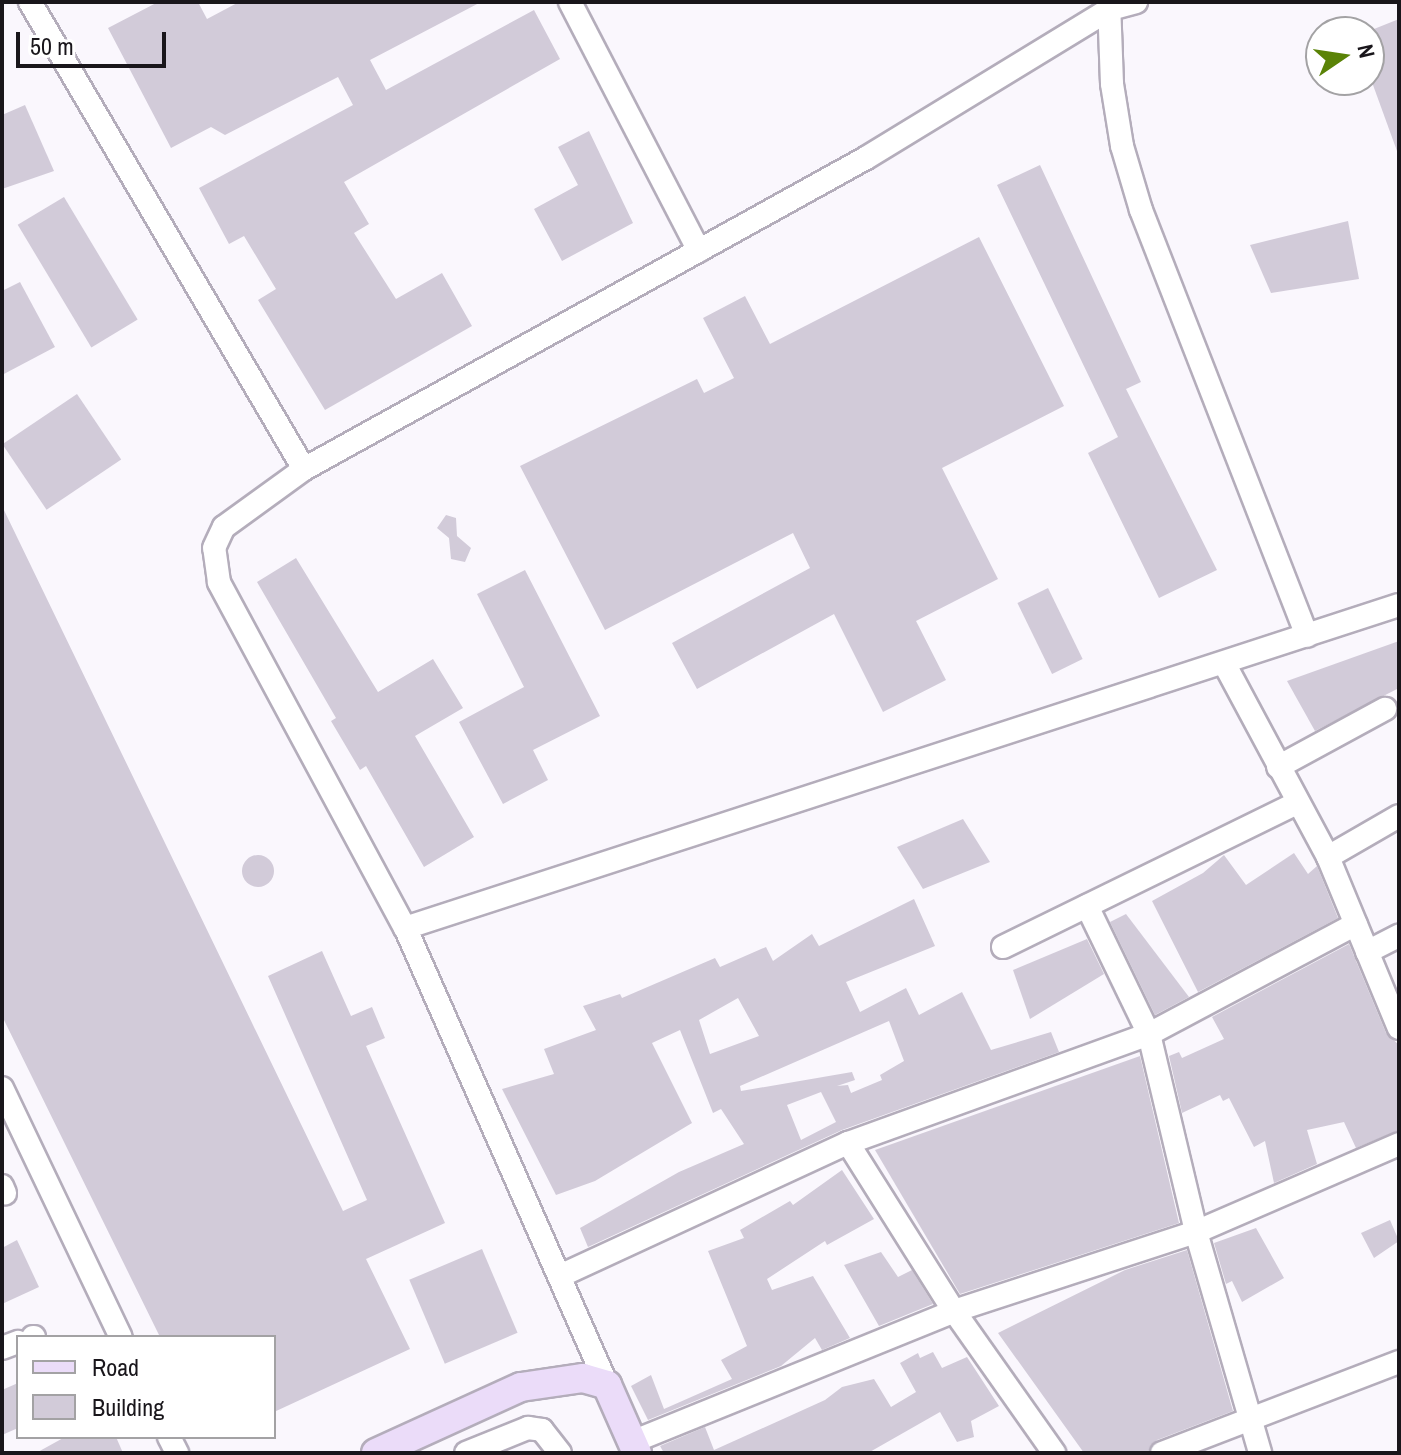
<!DOCTYPE html>
<style>
body{margin:0}
#map{position:relative;width:1401px;height:1455px;overflow:hidden;background:#faf7fd;font-family:"Archivo Narrow",sans-serif}
div>[style]{position:absolute}
[style*='--x']{left:calc(var(--x)*1px);top:calc(var(--y)*1px);width:calc(var(--w)*1px);rotate:calc(var(--a)*1deg)}
.building>*{inset:0;background:#d2cbd9;transform-origin:0 0}
.round{border-radius:50%}
.roads{filter:drop-shadow(2px 0 #b4adbb) drop-shadow(-2px 0 #b4adbb) drop-shadow(0 2px #b4adbb) drop-shadow(0 -2px #b4adbb)}
.minor>*{height:22px;margin:-11px;padding:0 11px;transform-origin:11px;border-radius:11px;background:#fff}
.major>*{height:28px;margin:-14px;padding:0 14px;transform-origin:14px;border-radius:14px;background:#ebdcf9}
span{translate:-50% -50%;white-space:nowrap;text-align:center;line-height:1.15;-webkit-text-stroke:7px #fff;paint-order:stroke}
.frame{position:absolute;inset:0;border:4px solid #19161b;pointer-events:none}
.legend{position:absolute;left:16px;top:1335px;width:260px;height:104px;box-sizing:border-box;background:#fff;border:2px solid #a3a2a4;margin:0;padding:10px 14px;list-style:none;font-size:24px;color:#19161b}
.legend li{display:flex;align-items:center;gap:16px;height:40px}
.legend b{width:40px;border:2px solid #a3a2a4}
.north{position:absolute;left:1305px;top:16px;width:80px;height:80px;box-sizing:border-box;background:#fff;border:2px solid #a3a2a4;border-radius:50%;rotate:77deg;font-size:22px;font-weight:700;line-height:32px;text-align:center;color:#19161b}
.north::after{content:'';display:block;margin:auto;width:28px;height:36px;background:#5a8307;clip-path:polygon(50% 0,100% 100%,50% 72%,0 100%)}
.scale{position:absolute;left:16px;top:32px;width:150px;height:36px;box-sizing:border-box;border:4px solid #19161b;border-top:0;padding-left:10px;font-size:24px;line-height:28px;white-space:nowrap;color:#19161b;-webkit-text-stroke:6px #fff;paint-order:stroke}
</style>
<div id="map">
<div class="building">
<div style="clip-path:polygon(158px 2px,198px 2px,207px 19px,239px 2px,481px 2px,370px 60px,386px 90px,534px 10px,560px 59px,344px 182px,369px 224px,354px 233px,396px 299px,442px 273px,472px 326px,325px 410px,258px 300px,276px 289px,244px 236px,229px 244px,199px 188px,353px 105px,338px 77px,225px 135px,211px 127px,171px 148px,108px 28px)"></div>
<div style="clip-path:polygon(1399px 19px,1399px 150px,1397px 151px,1369px 74px,1369px 31px)"></div>
<div style="clip-path:polygon(25px 105px,54px 171px,2px 189px,2px 115px)"></div>
<div style="clip-path:polygon(589px 131px,633px 223px,562px 261px,534px 209px,578px 185px,558px 147px)"></div>
<div style="clip-path:polygon(1040px 165px,1141px 382px,1126px 389px,1217px 570px,1159px 598px,1088px 453px,1118px 437px,997px 185px)"></div>
<div style="left:64px;top:197px;width:143px;height:54px;rotate:59deg"></div>
<div style="clip-path:polygon(1348px 221px,1359px 279px,1271px 293px,1250px 245px)"></div>
<div style="clip-path:polygon(979px 237px,1064px 406px,942px 468px,998px 579px,916px 621px,946px 680px,883px 712px,834px 614px,697px 689px,672px 643px,810px 568px,793px 533px,605px 630px,520px 466px,697px 379px,704px 393px,734px 378px,703px 318px,745px 296px,770px 344px)"></div>
<div style="clip-path:polygon(20px 282px,55px 347px,2px 375px,2px 291px)"></div>
<div style="left:77px;top:394px;width:79px;height:90px;rotate:56deg"></div>
<div style="clip-path:polygon(2px 506px,343px 1211px,367px 1200px,268px 976px,322px 951px,351px 1016px,372px 1007px,385px 1038px,366px 1046px,445px 1223px,366px 1259px,410px 1349px,274px 1412px,274px 1337px,160px 1337px,2px 1016px)"></div>
<div style="clip-path:polygon(446px 515px,456px 518px,457px 536px,471px 548px,465px 562px,451px 559px,449px 538px,437px 528px)"></div>
<div style="clip-path:polygon(296px 558px,378px 692px,433px 659px,463px 708px,415px 736px,474px 837px,424px 867px,366px 766px,360px 770px,331px 721px,336px 718px,257px 582px)"></div>
<div style="clip-path:polygon(525px 570px,600px 716px,533px 750px,548px 780px,503px 804px,459px 722px,524px 687px,477px 594px)"></div>
<div style="left:1048px;top:588px;width:79px;height:34px;rotate:64deg"></div>
<div style="clip-path:polygon(1399px 641px,1399px 688px,1315px 731px,1287px 681px)"></div>
<div style="clip-path:polygon(963px 819px,990px 862px,923px 889px,897px 847px)"></div>
<div style="clip-path:polygon(1294px 853px,1308px 874px,1317px 866px,1338px 918px,1198px 992px,1152px 901px,1203px 873px,1224px 855px,1246px 885px)"></div>
<div class="round" style="left:242px;top:855px;width:32px;height:32px"></div>
<div style="clip-path:polygon(evenodd,914px 899px,935px 946px,846px 982px,860px 1012px,906px 988px,919px 1015px,962px 992px,991px 1050px,1051px 1032px,1059px 1052px,842px 1130px,588px 1247px,580px 1228px,679px 1172px,744px 1144px,721px 1109px,713px 1113px,680px 1030px,652px 1043px,692px 1123px,595px 1181px,556px 1195px,502px 1089px,554px 1074px,544px 1049px,596px 1030px,583px 1006px,620px 994px,622px 998px,715px 958px,720px 967px,766px 947px,773px 961px,812px 934px,819px 946px,914px 899px,738px 998px,759px 1036px,710px 1054px,699px 1020px,738px 998px,914px 899px,889px 1021px,904px 1061px,880px 1075px,882px 1080px,851px 1093px,848px 1085px,837px 1086px,855px 1080px,852px 1072px,741px 1091px,740px 1086px,889px 1021px,914px 899px,821px 1092px,836px 1122px,801px 1140px,787px 1105px,821px 1092px)"></div>
<div style="clip-path:polygon(1126px 914px,1189px 997px,1155px 1015px,1110px 922px)"></div>
<div style="clip-path:polygon(1087px 939px,1104px 974px,1030px 1019px,1013px 970px)"></div>
<div style="clip-path:polygon(1349px 944px,1386px 1033px,1399px 1045px,1399px 1130px,1356px 1148px,1344px 1122px,1307px 1130px,1317px 1164px,1274px 1183px,1265px 1141px,1254px 1147px,1229px 1098px,1223px 1101px,1220px 1095px,1182px 1113px,1169px 1056px,1179px 1052px,1182px 1058px,1224px 1039px,1212px 1017px)"></div>
<div style="clip-path:polygon(1140px 1056px,1179px 1223px,960px 1294px,875px 1150px)"></div>
<div style="clip-path:polygon(842px 1170px,874px 1219px,827px 1245px,825px 1241px,767px 1279px,772px 1290px,813px 1276px,850px 1338px,822px 1350px,815px 1338px,781px 1366px,648px 1420px,631px 1386px,651px 1375px,664px 1409px,732px 1379px,721px 1360px,747px 1346px,708px 1251px,744px 1238px,740px 1230px,790px 1201px,793px 1205px)"></div>
<div style="clip-path:polygon(1390px 1220px,1399px 1241px,1374px 1258px,1361px 1233px)"></div>
<div style="clip-path:polygon(1256px 1228px,1284px 1278px,1242px 1302px,1232px 1281px,1226px 1284px,1214px 1243px)"></div>
<div style="clip-path:polygon(17px 1240px,39px 1287px,2px 1304px,2px 1248px)"></div>
<div style="left:482px;top:1249px;width:91px;height:79px;rotate:67deg"></div>
<div style="clip-path:polygon(1187px 1250px,1233px 1411px,1157px 1440px,1148px 1453px,1084px 1453px,998px 1333px,1125px 1270px)"></div>
<div style="clip-path:polygon(881px 1252px,898px 1277px,912px 1270px,933px 1304px,879px 1326px,844px 1265px)"></div>
<div style="clip-path:polygon(933px 1352px,942px 1368px,967px 1357px,999px 1406px,971px 1421px,974px 1437px,957px 1442px,940px 1412px,868px 1453px,664px 1453px,660px 1446px,705px 1427px,714px 1450px,825px 1400px,842px 1387px,874px 1379px,891px 1407px,916px 1392px,900px 1363px,918px 1353px,920px 1358px)"></div>
<div style="clip-path:polygon(18px 1383px,18px 1428px,2px 1435px,2px 1390px)"></div>
<div style="clip-path:polygon(65px 1437px,116px 1437px,123px 1453px,36px 1453px)"></div>
</div>
<div class="roads">
<div class="minor">
<div style="--x:30;--y:2;--w:541;--a:59.6"></div>
<div style="--x:570;--y:2;--w:280;--a:62.6"></div>
<div style="--x:1109;--y:2;--w:82;--a:87.9"></div>
<div style="--x:1112;--y:84;--w:63;--a:80.8"></div>
<div style="--x:1122;--y:146;--w:67;--a:73.5"></div>
<div style="--x:1141;--y:210;--w:457;--a:68.7"></div>
<div style="--x:1224;--y:663;--w:220;--a:61.8"></div>
<div style="--x:1328;--y:857;--w:185;--a:67.5"></div>
<div style="--x:1278;--y:767;--w:122;--a:-28.5"></div>
<div style="--x:1328;--y:857;--w:82;--a:-30"></div>
<div style="--x:1087;--y:906;--w:142;--a:64.2"></div>
<div style="--x:1149;--y:1034;--w:204;--a:76.6"></div>
<div style="--x:1196;--y:1232;--w:230;--a:73.8"></div>
<div style="--x:405;--y:928;--w:1045;--a:-18"></div>
<div style="--x:1003;--y:947;--w:327;--a:-26.1"></div>
<div style="--x:1367;--y:952;--w:36;--a:-27"></div>
<div style="--x:2;--y:1088;--w:276;--a:64.5"></div>
<div style="--x:848;--y:1143;--w:199;--a:57.8"></div>
<div style="--x:954;--y:1311;--w:174;--a:54.8"></div>
<div style="--x:2;--y:1186;--w:8;--a:67"></div>
<div style="--x:562;--y:1275;--w:315;--a:-24.8"></div>
<div style="--x:848;--y:1143;--w:320;--a:-19.9"></div>
<div style="--x:1149;--y:1034;--w:234;--a:-28"></div>
<div style="--x:33;--y:1337;--w:1;--a:0"></div>
<div style="--x:2;--y:1348;--w:17;--a:-21"></div>
<div style="--x:607;--y:1385;--w:500;--a:-113.8"></div>
<div style="--x:405;--y:928;--w:393;--a:-118.3"></div>
<div style="--x:219;--y:582;--w:34;--a:-98"></div>
<div style="--x:214;--y:548;--w:23;--a:-65"></div>
<div style="--x:224;--y:527;--w:99;--a:-35.9"></div>
<div style="--x:304;--y:469;--w:642;--a:-28.96"></div>
<div style="--x:866;--y:158;--w:286;--a:-31.4"></div>
<div style="--x:1110;--y:9;--w:27;--a:-15"></div>
<div style="--x:169;--y:1437;--w:18;--a:63"></div>
<div style="--x:632;--y:1442;--w:348;--a:-22.1"></div>
<div style="--x:954;--y:1311;--w:255;--a:-18.1"></div>
<div style="--x:1196;--y:1232;--w:221;--a:-23.4"></div>
<div style="--x:466;--y:1453;--w:67;--a:-22"></div>
<div style="--x:528;--y:1428;--w:14;--a:8"></div>
<div style="--x:542;--y:1430;--w:29;--a:52"></div>
<div style="--x:1162;--y:1453;--w:254;--a:-21"></div>
</div>
<div class="major">
<div style="--x:376;--y:1453;--w:159;--a:-24.5"></div>
<div style="--x:521;--y:1387;--w:63;--a:-8.3"></div>
<div style="--x:583;--y:1378;--w:25;--a:16"></div>
<div style="--x:607;--y:1385;--w:74;--a:66.2"></div>
</div>
</div>
<div class="frame"></div>
<ul class="legend">
<li><b style="height:10px;background:#ebdcf9"></b>Road</li>
<li><b style="height:22px;background:#d2cbd9"></b>Building</li>
</ul>
<div class="north">N</div>
<div class="scale">50 m</div>
</div>
